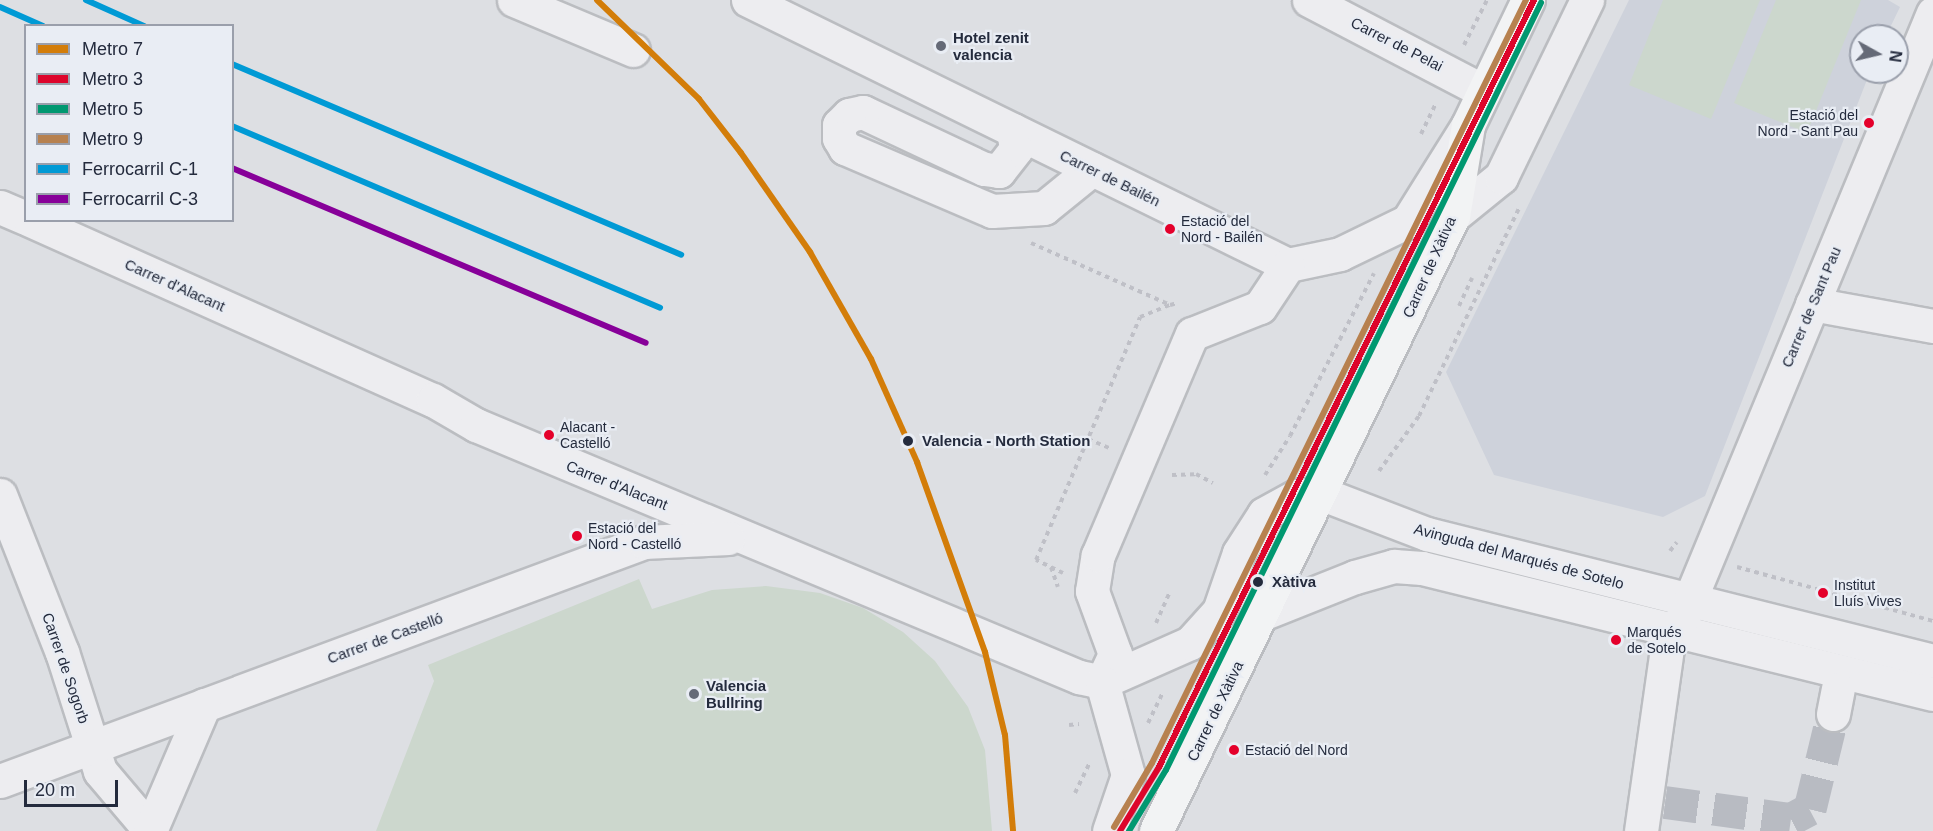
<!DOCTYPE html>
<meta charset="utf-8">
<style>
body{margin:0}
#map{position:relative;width:1933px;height:831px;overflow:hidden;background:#dddfe3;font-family:Helvetica,sans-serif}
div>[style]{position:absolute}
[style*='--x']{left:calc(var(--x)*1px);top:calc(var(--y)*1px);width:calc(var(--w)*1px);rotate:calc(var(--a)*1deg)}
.built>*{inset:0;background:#ced2db}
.green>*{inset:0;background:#ccd7cd}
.minor-tunnel>*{height:33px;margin-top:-16.5px;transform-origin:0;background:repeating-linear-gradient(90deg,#b8bbc2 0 33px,transparent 0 49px)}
.path>*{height:4px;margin-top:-2px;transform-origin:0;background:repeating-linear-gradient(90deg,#bfc0c7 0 4.5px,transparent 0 9px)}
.roads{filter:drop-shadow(2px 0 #bbbdc1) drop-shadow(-2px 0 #bbbdc1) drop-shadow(0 2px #bbbdc1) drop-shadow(0 -2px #bbbdc1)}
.minor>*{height:33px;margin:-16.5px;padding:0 16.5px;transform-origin:16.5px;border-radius:16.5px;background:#ededf0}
.major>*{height:33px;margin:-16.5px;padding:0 16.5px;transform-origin:16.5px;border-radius:16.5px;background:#f2f3f4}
.rail-1>*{height:6px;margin:-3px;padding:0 3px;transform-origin:3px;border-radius:3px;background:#009ad5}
.rail-2>*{height:6px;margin:-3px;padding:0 3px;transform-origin:3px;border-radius:3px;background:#870099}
.metro-1>*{height:6px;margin:-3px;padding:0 3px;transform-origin:3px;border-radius:3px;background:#d37d09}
.metro-2>*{height:6px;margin:-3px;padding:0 3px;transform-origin:3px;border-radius:3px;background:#dd052b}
.metro-3>*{height:6px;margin:-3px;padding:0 3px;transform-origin:3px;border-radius:3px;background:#009870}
.metro-4>*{height:6px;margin:-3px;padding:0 3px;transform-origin:3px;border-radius:3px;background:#b7814f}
.dots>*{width:16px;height:16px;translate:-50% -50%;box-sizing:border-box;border:3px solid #e9edf4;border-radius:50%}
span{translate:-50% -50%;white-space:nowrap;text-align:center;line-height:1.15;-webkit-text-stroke:4.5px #e9edf4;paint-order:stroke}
.bus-label{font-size:14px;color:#242b3d}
.right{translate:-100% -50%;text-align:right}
.left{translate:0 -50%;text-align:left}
.poi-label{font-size:15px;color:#242b3d;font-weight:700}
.street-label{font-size:15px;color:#242b3d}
.stop-label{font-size:15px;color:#242b3d;font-weight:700}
.legend{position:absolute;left:24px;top:24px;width:210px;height:198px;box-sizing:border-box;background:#e9edf4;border:2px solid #9a9fab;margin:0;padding:8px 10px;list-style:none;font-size:18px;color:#242b3d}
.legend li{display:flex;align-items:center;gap:12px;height:30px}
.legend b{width:30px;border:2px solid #9a9fab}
.north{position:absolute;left:1849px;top:24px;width:60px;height:60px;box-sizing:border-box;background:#e9edf4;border:2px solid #9a9fab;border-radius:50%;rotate:98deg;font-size:16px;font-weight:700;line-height:24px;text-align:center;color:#242b3d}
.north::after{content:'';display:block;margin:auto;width:21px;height:27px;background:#656a77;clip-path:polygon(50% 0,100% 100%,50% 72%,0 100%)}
.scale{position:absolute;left:24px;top:780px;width:94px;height:27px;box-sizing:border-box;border:3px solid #242b3d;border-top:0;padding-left:8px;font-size:18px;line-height:21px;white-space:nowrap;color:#242b3d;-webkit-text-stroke:4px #e9edf4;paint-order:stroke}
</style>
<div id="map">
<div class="built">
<div style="clip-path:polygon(1629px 0,1888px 0,1900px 7px,1886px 36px,1861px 36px,1861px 72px,1870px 72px,1705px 496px,1663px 517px,1494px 475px,1446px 372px)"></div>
</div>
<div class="green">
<div style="clip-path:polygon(1663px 0,1760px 0,1711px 119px,1629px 85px)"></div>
<div style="clip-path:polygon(1776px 0,1861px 0,1807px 133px,1734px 103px)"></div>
<div style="clip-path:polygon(639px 579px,652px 609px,712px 590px,766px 586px,820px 593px,863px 608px,903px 632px,935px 661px,968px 707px,985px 750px,992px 831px,376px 831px,434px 681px,428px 665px)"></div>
</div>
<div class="minor-tunnel">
<div style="--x:1665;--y:802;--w:127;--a:7.7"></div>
<div style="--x:1791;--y:819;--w:21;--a:-28"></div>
<div style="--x:1810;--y:809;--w:98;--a:-76.4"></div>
</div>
<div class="path">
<div style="--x:1464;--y:45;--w:51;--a:-62.9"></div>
<div style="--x:1421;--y:134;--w:34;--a:-64"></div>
<div style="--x:1031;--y:243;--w:152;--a:24"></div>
<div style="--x:1170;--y:305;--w:8;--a:-14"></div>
<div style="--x:1459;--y:306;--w:31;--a:-65"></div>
<div style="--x:1088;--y:439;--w:23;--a:23"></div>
<div style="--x:1379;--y:471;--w:68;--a:-54"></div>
<div style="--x:1419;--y:416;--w:233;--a:-64.3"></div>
<div style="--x:1172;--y:475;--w:24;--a:-2"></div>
<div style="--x:1196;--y:474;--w:19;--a:28"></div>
<div style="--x:1265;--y:475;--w:46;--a:-57.3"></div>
<div style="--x:1290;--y:436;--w:183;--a:-62.7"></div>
<div style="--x:1670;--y:551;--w:11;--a:-52"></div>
<div style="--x:1051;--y:567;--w:21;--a:71"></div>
<div style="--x:1737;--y:567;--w:203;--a:15.4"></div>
<div style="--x:1063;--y:573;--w:30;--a:-154"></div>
<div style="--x:1036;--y:560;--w:264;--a:-66.8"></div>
<div style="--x:1140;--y:317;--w:32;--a:-22"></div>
<div style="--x:1156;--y:623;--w:32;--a:-66"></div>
<div style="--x:1148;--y:723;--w:34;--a:-64"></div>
<div style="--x:1069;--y:725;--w:10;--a:-6"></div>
<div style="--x:1075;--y:793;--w:32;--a:-64"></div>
</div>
<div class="roads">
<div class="minor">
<div style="--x:514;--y:0;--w:129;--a:22.8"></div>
<div style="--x:748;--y:0;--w:602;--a:26.14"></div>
<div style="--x:1288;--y:265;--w:53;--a:-11.9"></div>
<div style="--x:1340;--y:254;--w:76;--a:-25.9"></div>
<div style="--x:1408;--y:221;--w:113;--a:-58"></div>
<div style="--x:1309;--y:0;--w:196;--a:27.6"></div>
<div style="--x:1013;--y:130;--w:19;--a:81"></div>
<div style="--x:1016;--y:149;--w:28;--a:128"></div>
<div style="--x:999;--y:171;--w:15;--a:-172"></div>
<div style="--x:984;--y:169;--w:134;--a:-154.8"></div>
<div style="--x:863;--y:112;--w:14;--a:168"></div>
<div style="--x:849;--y:115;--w:14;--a:135"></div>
<div style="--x:839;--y:125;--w:13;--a:90"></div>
<div style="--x:839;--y:138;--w:12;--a:59"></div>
<div style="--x:845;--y:148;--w:160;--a:23.2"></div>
<div style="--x:992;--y:211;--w:52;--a:-3.3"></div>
<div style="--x:1044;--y:208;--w:62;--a:-39.1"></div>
<div style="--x:0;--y:207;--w:28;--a:23"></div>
<div style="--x:1453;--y:216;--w:62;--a:-39.1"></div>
<div style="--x:1501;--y:177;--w:197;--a:-64.1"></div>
<div style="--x:30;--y:220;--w:441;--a:24.1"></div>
<div style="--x:433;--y:400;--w:50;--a:30.2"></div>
<div style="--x:476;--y:425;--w:654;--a:22.68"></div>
<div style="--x:1079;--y:677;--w:24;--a:12"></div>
<div style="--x:1102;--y:682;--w:96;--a:-23.9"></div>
<div style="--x:1190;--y:643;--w:43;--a:-47.8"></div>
<div style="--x:1219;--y:611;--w:61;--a:-71"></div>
<div style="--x:1239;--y:553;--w:46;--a:-57.3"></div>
<div style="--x:1264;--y:514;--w:38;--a:-29"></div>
<div style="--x:1297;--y:496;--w:23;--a:-7"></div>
<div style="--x:1320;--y:493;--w:115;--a:21"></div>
<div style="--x:1427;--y:534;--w:522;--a:14.09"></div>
<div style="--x:1812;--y:304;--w:123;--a:10.3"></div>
<div style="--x:0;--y:495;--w:169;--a:68.5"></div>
<div style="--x:62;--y:652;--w:125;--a:72.3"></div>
<div style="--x:100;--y:771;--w:77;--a:49.7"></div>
<div style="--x:1262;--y:614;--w:100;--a:-21.7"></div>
<div style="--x:1355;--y:577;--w:41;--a:-15.8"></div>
<div style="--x:1394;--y:566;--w:28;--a:4"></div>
<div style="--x:1422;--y:568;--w:526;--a:13.85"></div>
<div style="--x:1681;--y:621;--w:658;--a:-67.49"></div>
<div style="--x:1102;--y:682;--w:31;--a:-65"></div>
<div style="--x:1115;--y:654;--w:67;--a:-110.1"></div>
<div style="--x:1092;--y:591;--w:36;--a:-81"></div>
<div style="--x:1098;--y:555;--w:240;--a:-67"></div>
<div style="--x:1192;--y:334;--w:73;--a:-21.7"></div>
<div style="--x:1260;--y:307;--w:50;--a:-56.3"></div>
<div style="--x:1102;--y:682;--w:97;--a:74.4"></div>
<div style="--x:1128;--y:775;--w:59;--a:108.7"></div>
<div style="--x:1833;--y:714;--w:25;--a:-79"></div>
<div style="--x:0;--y:781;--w:687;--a:-20.36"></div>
<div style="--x:644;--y:542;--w:84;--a:-2.7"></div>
<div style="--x:150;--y:831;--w:137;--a:-66.8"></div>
<div style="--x:1641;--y:831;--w:184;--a:-81.9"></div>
</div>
<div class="major">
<div style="--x:1156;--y:831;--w:683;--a:-64.22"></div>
<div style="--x:1453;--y:216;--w:92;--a:-80.6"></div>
<div style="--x:1468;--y:125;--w:139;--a:-64.4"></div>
</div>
</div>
<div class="rail-1">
<div style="--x:86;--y:0;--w:64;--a:24.1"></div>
<div style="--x:0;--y:7;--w:47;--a:23.8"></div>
<div style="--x:232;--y:64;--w:488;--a:23"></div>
<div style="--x:232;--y:126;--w:465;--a:23"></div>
</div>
<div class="rail-2">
<div style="--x:232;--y:168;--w:449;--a:22.9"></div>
</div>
<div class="metro-1">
<div style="--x:597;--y:0;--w:142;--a:44.1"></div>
<div style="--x:699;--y:99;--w:68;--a:52.1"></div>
<div style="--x:741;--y:153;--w:121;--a:55.1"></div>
<div style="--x:810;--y:252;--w:123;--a:60.3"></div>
<div style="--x:871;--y:359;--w:113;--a:65.9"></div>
<div style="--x:917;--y:462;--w:202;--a:70.3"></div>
<div style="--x:985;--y:652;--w:85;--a:76.5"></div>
<div style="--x:1005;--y:735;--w:96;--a:85.2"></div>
</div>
<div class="metro-2">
<div style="--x:1120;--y:831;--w:75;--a:-58.6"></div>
<div style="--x:1159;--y:767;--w:854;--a:-63.95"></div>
</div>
<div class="metro-3">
<div style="--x:1129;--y:831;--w:71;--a:-58.8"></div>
<div style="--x:1166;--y:770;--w:854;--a:-63.95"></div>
</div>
<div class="metro-4">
<div style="--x:1114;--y:827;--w:74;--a:-59.3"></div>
<div style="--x:1152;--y:763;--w:850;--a:-63.89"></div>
</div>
<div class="dots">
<div style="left:941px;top:46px;background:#656a77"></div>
<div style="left:1869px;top:123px;background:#e4002b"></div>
<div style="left:1170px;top:229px;background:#e4002b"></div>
<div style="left:549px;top:435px;background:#e4002b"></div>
<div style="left:908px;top:441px;background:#242b3d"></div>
<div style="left:577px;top:536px;background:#e4002b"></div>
<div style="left:1258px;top:582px;background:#242b3d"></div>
<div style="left:1823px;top:593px;background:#e4002b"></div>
<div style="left:1616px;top:640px;background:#e4002b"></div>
<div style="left:694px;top:694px;background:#656a77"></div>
<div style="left:1234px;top:750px;background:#e4002b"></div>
</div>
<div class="bus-label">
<span class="right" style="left:1858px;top:123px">Estació del<br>Nord - Sant Pau</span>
<span class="left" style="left:1181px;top:229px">Estació del<br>Nord - Bailén</span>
<span class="left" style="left:560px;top:435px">Alacant -<br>Castelló</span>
<span class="left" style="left:588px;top:536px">Estació del<br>Nord - Castelló</span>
<span class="left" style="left:1834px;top:593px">Institut<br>Lluís Vives</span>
<span class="left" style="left:1627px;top:640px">Marqués<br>de Sotelo</span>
<span class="left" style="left:1245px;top:750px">Estació del Nord</span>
</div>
<div class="poi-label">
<span class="left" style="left:953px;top:46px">Hotel zenit<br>valencia</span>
<span class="left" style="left:706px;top:694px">Valencia<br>Bullring</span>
</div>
<div class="street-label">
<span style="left:1397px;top:44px;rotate:27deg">Carrer de Pelai</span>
<span style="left:1110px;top:178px;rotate:26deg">Carrer de Bailén</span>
<span style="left:1429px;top:267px;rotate:-66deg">Carrer de Xàtiva</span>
<span style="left:175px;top:285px;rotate:24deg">Carrer d'Alacant</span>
<span style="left:1811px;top:307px;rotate:-67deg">Carrer de Sant Pau</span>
<span style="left:617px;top:485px;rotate:22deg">Carrer d'Alacant</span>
<span style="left:1519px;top:556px;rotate:15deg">Avinguda del Marqués de Sotelo</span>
<span style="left:385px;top:638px;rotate:-20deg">Carrer de Castelló</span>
<span style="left:66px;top:668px;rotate:71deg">Carrer de Sogorb</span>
<span style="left:1215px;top:711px;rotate:-64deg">Carrer de Xàtiva</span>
</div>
<div class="stop-label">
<span class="left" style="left:922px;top:441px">Valencia - North Station</span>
<span class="left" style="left:1272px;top:582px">Xàtiva</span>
</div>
<ul class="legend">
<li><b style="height:8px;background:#d37d09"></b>Metro 7</li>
<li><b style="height:8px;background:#dd052b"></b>Metro 3</li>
<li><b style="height:8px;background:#009870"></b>Metro 5</li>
<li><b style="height:8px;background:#b7814f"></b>Metro 9</li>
<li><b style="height:8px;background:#009ad5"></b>Ferrocarril C-1</li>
<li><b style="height:8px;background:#870099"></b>Ferrocarril C-3</li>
</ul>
<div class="north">N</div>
<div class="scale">20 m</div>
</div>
